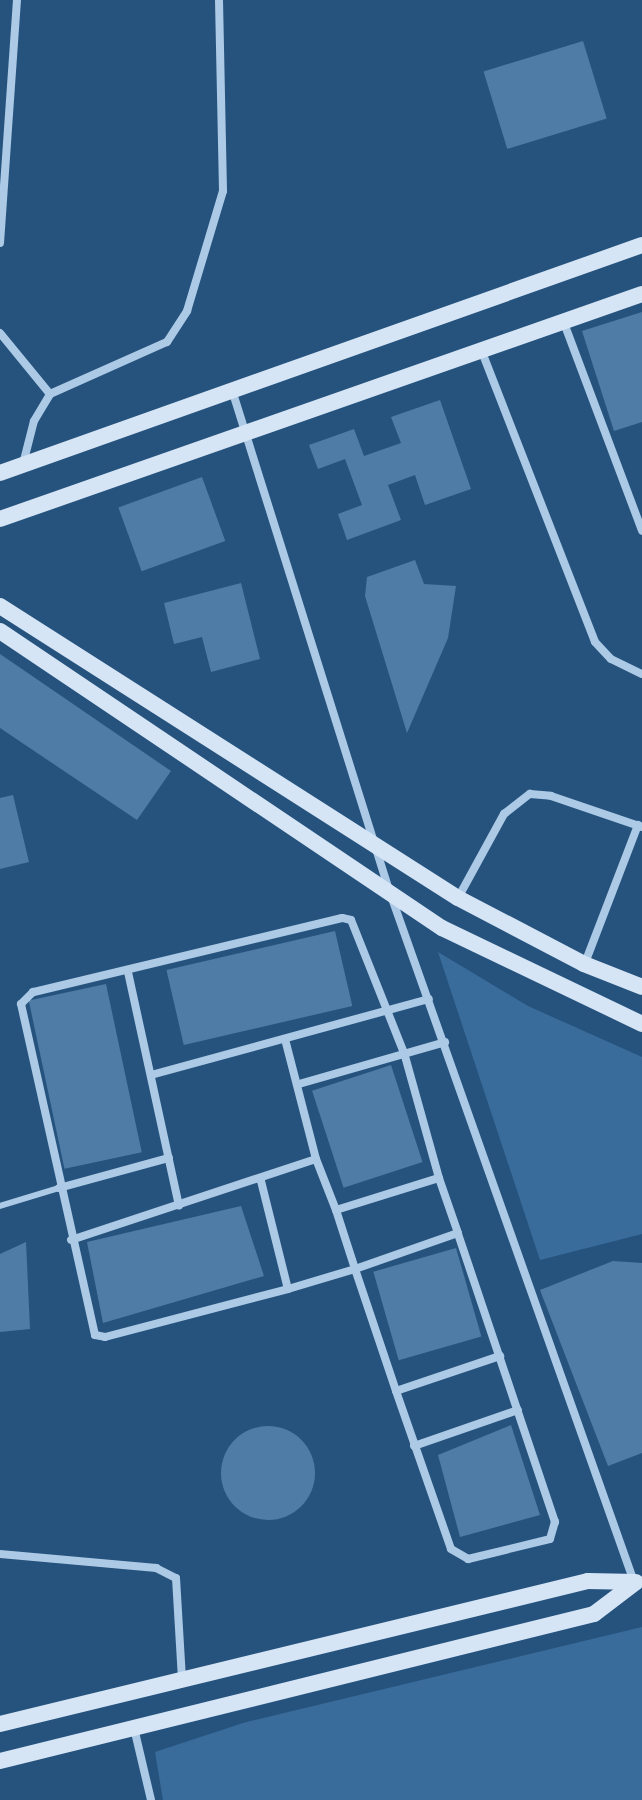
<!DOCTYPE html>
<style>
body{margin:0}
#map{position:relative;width:642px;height:1800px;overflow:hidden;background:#26537e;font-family:Lato,sans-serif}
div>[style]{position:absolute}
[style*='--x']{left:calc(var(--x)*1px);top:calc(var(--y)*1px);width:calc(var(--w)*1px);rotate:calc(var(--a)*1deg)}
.green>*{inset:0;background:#3a6c9b}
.building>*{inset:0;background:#4f7ca6;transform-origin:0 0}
.round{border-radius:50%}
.lane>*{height:6px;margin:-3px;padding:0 3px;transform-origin:3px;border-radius:3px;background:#accae5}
.street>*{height:8px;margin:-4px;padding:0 4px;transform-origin:4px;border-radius:4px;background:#accae5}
.secondary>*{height:16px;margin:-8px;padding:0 8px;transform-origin:8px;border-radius:8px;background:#d5e5f5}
span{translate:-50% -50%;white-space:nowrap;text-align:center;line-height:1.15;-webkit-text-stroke:7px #26537e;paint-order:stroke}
</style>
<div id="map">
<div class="green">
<div style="clip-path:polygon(438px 952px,528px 1006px,642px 1057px,642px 1234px,540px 1260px)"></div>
<div style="clip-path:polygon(642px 1627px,642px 1800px,163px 1800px,155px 1752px,243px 1723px)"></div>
</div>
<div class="building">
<div style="left:583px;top:41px;width:81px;height:104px;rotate:73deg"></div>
<div style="clip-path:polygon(642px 312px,642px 422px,614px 431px,582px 331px)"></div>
<div style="clip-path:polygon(440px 400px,471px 489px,425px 505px,415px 475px,388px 485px,401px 520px,347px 540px,338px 514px,362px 505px,345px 459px,318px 469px,309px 445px,354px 429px,364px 456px,401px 443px,391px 417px)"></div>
<div style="left:202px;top:477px;width:68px;height:89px;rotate:70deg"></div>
<div style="clip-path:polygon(415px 560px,424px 584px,456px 586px,448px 638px,407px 733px,365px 596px,367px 577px)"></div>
<div style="clip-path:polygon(241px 583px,260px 659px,211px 672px,202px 637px,174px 644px,164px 603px)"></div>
<div style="clip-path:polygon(0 654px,171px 771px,137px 820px,0 728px)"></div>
<div style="clip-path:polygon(13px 795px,29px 862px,0 869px,0 798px)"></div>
<div style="left:335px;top:931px;width:77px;height:173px;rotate:77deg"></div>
<div style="left:106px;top:984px;width:172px;height:79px;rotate:78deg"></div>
<div style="left:391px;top:1065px;width:102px;height:83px;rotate:72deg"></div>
<div style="clip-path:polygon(241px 1206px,264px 1276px,103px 1323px,87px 1242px)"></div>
<div style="clip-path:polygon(26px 1242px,30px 1329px,0 1332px,0 1254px)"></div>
<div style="left:456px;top:1248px;width:92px;height:86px;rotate:74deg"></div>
<div style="clip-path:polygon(613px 1261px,642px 1263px,642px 1453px,608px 1466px,540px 1290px)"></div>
<div style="clip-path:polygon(511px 1425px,540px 1515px,460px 1537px,438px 1455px)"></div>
<div class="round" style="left:221px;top:1426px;width:94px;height:94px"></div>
</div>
<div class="lane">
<div style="--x:0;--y:1206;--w:62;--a:-17"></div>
</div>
<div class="street">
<div style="--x:0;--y:243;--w:244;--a:-86"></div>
<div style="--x:564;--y:323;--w:222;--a:69.4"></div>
<div style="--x:0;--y:333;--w:79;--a:50.7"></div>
<div style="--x:482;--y:352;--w:311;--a:68.7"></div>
<div style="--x:595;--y:642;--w:23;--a:47"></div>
<div style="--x:611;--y:659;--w:34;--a:26"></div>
<div style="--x:232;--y:390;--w:524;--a:72.57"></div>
<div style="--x:389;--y:890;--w:734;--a:70.5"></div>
<div style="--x:23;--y:464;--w:44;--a:-75.7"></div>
<div style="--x:34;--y:421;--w:31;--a:-59"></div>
<div style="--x:50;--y:394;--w:128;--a:-24"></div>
<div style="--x:167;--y:342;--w:37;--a:-57"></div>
<div style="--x:187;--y:311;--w:125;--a:-73.3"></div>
<div style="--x:223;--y:191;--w:191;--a:-91.2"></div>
<div style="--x:458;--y:898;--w:96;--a:-61.3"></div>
<div style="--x:504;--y:814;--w:33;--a:-38"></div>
<div style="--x:530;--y:794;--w:21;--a:5"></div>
<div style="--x:551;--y:796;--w:96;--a:18.8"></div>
<div style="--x:585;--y:963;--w:148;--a:-69"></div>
<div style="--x:128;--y:972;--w:239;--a:77.7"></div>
<div style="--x:286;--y:1043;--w:120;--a:75.5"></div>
<div style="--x:316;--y:1159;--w:55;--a:68.6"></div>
<div style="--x:336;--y:1210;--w:62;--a:72.1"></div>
<div style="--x:355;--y:1269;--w:129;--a:71.4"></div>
<div style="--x:396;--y:1391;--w:167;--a:70.8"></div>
<div style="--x:451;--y:1549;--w:20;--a:30"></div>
<div style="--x:468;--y:1559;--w:84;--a:-13.7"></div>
<div style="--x:550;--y:1539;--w:18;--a:-74"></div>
<div style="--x:555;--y:1522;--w:305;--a:-108.6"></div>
<div style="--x:458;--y:1233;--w:58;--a:-109.1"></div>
<div style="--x:439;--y:1178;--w:130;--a:-105.6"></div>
<div style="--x:404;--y:1053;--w:143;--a:-111.7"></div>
<div style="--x:351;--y:920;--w:9;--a:-167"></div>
<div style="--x:342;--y:918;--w:318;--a:166.5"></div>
<div style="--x:33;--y:992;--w:17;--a:135"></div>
<div style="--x:21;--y:1004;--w:339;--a:77.4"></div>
<div style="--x:95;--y:1335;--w:10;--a:11"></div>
<div style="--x:105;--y:1337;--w:189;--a:-14.7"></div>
<div style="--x:288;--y:1289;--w:70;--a:-16.6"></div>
<div style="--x:355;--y:1269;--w:109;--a:-19.3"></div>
<div style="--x:151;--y:1075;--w:288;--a:-15.3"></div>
<div style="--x:299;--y:1084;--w:152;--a:-16"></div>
<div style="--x:261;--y:1181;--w:111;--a:76"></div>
<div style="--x:59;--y:1188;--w:114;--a:-15.3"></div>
<div style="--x:336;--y:1210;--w:108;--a:-17.3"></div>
<div style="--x:71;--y:1240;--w:258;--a:-18.3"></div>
<div style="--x:396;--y:1391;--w:110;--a:-18.6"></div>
<div style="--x:414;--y:1446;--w:110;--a:-19.1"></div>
<div style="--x:0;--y:1554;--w:157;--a:5.1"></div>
<div style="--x:156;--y:1568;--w:22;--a:27"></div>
<div style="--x:176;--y:1578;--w:101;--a:86.6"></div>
<div style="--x:134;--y:1728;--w:74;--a:76.7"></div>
</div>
<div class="secondary">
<div style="--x:0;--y:473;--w:681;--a:-19.55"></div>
<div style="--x:0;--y:519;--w:680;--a:-19.31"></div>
<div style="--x:0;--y:606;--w:543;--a:32.52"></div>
<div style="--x:458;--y:898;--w:142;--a:27.6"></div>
<div style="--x:584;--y:964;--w:62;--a:21.6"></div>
<div style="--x:0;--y:631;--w:533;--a:33.9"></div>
<div style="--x:442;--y:928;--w:222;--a:25.6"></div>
<div style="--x:0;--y:1724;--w:605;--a:-13.67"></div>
<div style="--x:588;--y:1581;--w:48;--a:1.2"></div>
<div style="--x:0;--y:1761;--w:612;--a:-13.9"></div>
<div style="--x:594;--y:1614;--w:51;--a:-37.1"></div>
</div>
</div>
